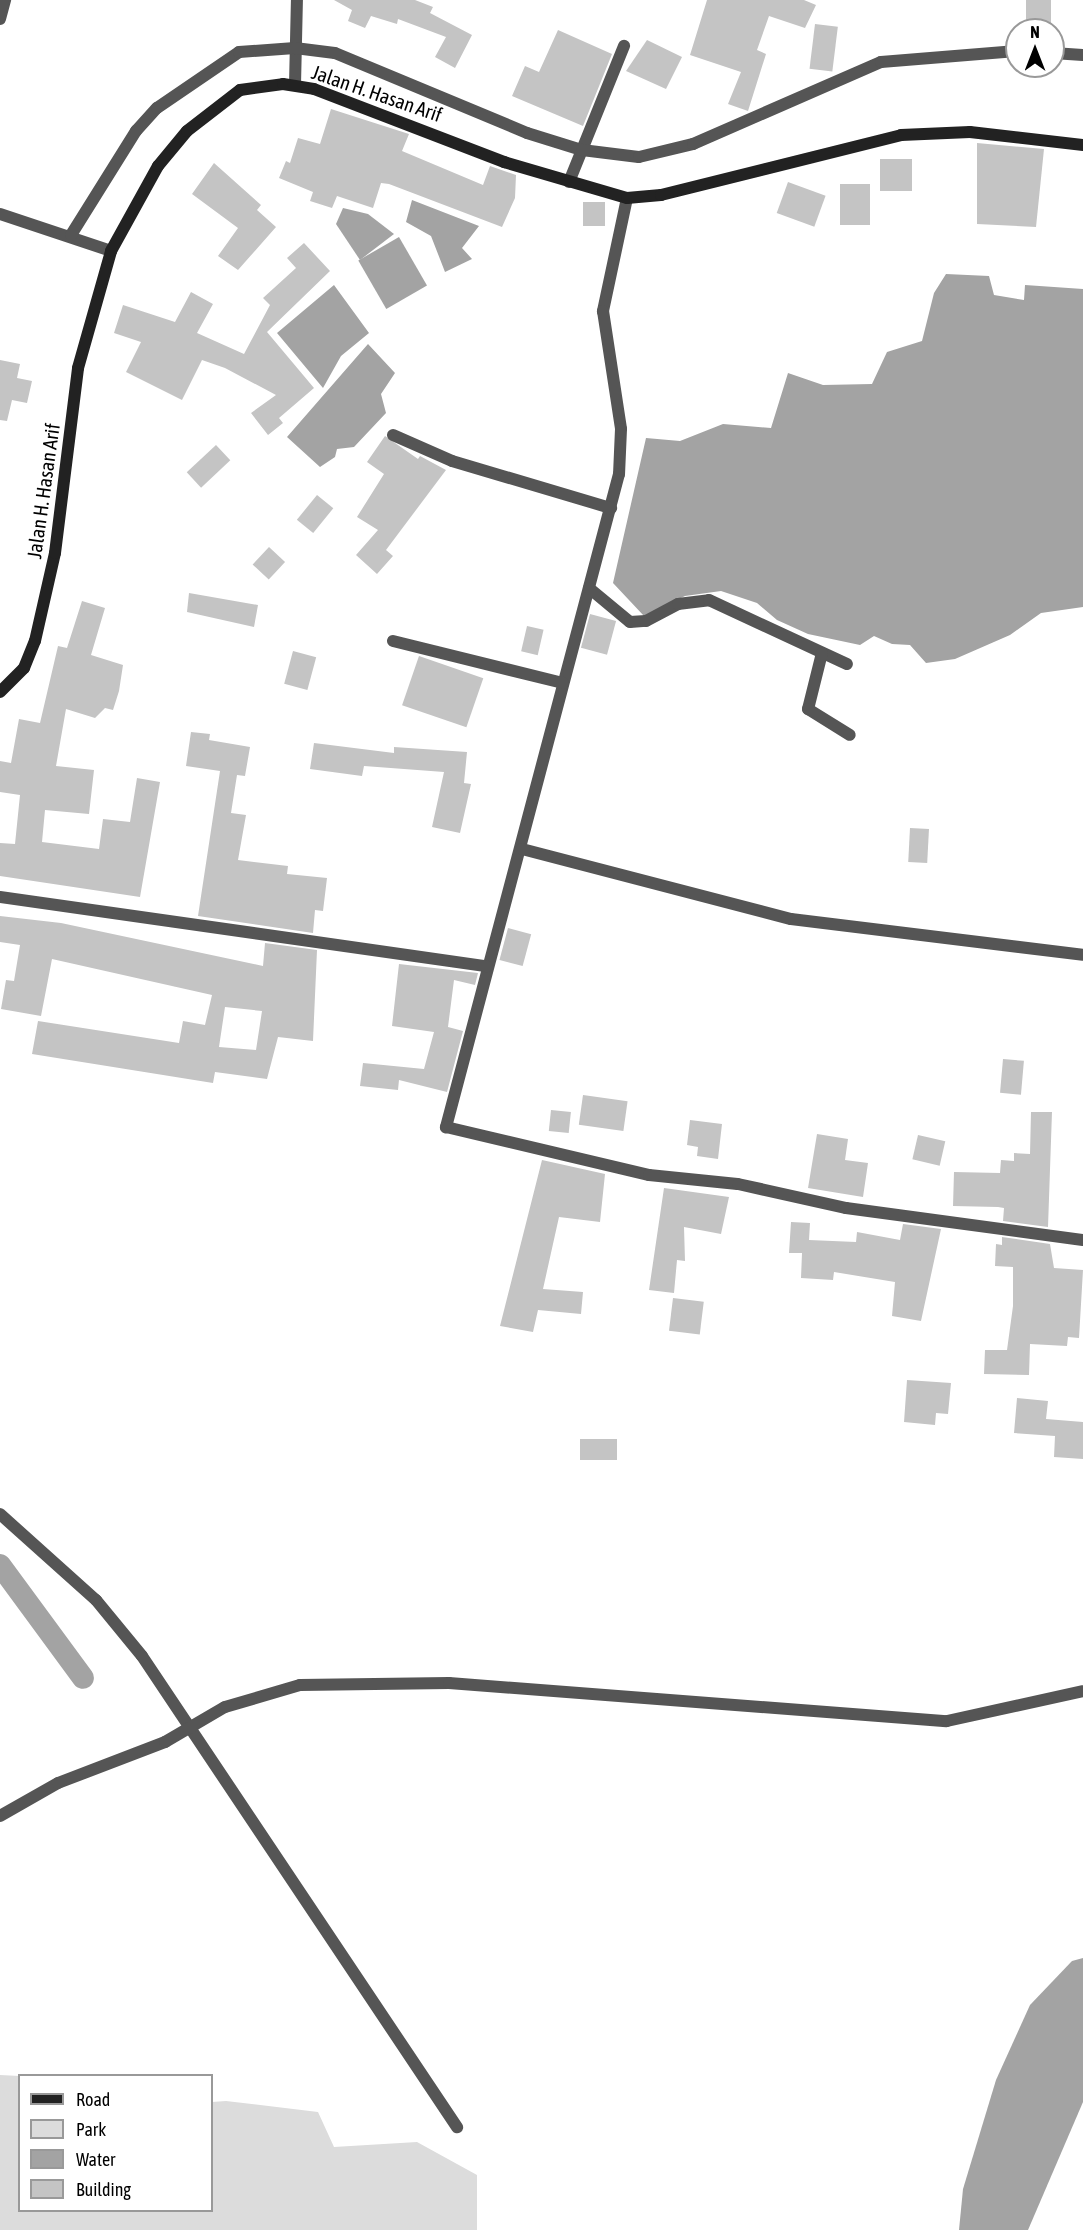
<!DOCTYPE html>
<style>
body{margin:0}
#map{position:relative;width:1083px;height:2230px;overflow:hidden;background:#fff;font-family:"Asap Condensed",sans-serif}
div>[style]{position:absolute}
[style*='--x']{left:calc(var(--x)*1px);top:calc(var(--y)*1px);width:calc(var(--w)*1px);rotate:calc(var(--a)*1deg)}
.green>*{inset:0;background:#dcdcdc}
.water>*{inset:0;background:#a3a3a3;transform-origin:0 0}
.canal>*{height:22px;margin:-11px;padding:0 11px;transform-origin:11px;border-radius:11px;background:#a3a3a3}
.building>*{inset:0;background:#c4c4c4;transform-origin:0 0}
.street>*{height:12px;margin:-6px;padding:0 6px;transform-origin:6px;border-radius:6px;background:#555}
.secondary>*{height:12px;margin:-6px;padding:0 6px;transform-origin:6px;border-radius:6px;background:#222}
span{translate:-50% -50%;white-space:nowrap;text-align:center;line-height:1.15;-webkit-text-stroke:4.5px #fff;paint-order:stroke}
.street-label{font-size:20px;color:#000}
.legend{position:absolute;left:18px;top:2074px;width:195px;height:138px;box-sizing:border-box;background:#fff;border:2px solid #999;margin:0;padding:8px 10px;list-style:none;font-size:18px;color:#000}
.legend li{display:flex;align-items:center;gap:12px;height:30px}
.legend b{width:30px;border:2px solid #999}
.north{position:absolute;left:1005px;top:18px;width:60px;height:60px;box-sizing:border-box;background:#fff;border:2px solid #999;border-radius:50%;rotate:0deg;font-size:16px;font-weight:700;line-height:24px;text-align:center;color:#000}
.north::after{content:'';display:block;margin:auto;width:21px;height:27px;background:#000;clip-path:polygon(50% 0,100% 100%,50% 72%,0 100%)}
</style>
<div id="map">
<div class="green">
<div style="clip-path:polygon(0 2075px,20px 2076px,20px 2210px,212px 2210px,212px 2102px,226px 2101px,318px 2112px,334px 2147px,417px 2142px,477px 2175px,477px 2230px,0 2230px)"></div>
</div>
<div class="water">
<div style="clip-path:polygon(412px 200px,479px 226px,462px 248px,472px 259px,445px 272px,431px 236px,406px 222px)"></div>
<div style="clip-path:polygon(343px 208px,368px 214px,394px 234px,360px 260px,336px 224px)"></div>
<div style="left:399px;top:237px;width:56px;height:47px;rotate:60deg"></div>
<div style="clip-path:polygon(946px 274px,989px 276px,994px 295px,1024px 300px,1025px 285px,1083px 289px,1083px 607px,1041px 613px,1010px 635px,955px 659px,926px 663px,910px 645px,892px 644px,874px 636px,860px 645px,808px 634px,777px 620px,757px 603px,721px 591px,685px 596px,644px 616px,613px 583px,646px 438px,680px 441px,723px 424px,771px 428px,788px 373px,823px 385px,872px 384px,887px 352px,922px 341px,934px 293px)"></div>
<div style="clip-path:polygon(334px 285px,369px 333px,341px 356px,323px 388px,277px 333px)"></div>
<div style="clip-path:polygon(368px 344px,395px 373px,381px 394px,386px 413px,354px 447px,337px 449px,335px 457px,320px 467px,287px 437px)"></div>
<div style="clip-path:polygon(1083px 1958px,1083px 2102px,1028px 2230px,959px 2230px,963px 2189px,996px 2080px,1030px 2005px,1072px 1961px)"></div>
</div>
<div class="canal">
<div style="--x:0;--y:1565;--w:140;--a:53.7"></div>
</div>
<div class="building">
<div style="clip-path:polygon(334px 0,415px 0,433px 7px,430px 13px,472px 35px,455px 68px,435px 57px,446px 37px,398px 19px,397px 24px,371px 16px,365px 28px,348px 21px,352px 10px)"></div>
<div style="clip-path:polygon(707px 0,804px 0,816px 5px,805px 28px,769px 16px,757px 50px,766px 54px,748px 111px,728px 104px,741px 72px,690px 55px)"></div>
<div style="left:1026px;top:0;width:25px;height:30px"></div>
<div style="left:815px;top:24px;width:23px;height:45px;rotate:7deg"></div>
<div style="clip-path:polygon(558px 30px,612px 54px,583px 126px,512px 96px,525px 66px,539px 72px)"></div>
<div style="clip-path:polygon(647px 40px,682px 57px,666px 89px,626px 71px)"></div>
<div style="clip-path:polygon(331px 109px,409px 134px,402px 151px,483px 185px,490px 166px,516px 175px,515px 198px,502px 227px,389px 184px,381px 183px,373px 208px,337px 196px,332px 208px,310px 201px,313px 192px,279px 178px,286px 161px,290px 163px,298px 138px,320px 144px)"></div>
<div style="clip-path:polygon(977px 143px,1044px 149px,1036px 227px,977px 224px)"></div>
<div style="left:880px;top:159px;width:32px;height:32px"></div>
<div style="clip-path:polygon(214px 163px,261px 205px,257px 210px,276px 227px,238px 270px,218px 256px,238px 228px,192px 194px)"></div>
<div style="left:788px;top:182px;width:40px;height:33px;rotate:20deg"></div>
<div style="left:840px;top:184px;width:30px;height:41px"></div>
<div style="left:583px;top:202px;width:22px;height:24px"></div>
<div style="clip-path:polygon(304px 243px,330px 271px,267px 332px,314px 388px,279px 418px,283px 423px,268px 435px,251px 413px,276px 395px,225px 368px,202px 360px,182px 400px,126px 372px,141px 342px,114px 333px,123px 305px,175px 322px,191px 292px,213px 304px,197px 333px,244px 354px,270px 305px,263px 298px,296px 268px,287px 258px)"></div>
<div style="clip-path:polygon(0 360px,20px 364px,17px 378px,32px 381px,27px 403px,12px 400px,7px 421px,0 420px)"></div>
<div style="clip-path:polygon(385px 436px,418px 459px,420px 456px,446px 470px,386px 550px,393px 556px,377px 574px,356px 555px,378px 530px,357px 517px,384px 474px,367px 462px)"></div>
<div style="left:216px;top:445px;width:21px;height:40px;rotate:47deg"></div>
<div style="left:317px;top:495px;width:21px;height:32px;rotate:39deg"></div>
<div style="left:269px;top:547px;width:22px;height:24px;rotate:43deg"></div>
<div style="clip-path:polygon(189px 593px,258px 605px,254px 627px,187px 612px)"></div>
<div style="clip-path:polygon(82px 601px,105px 608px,91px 655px,123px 665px,119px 691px,113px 710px,105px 708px,95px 718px,66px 709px,56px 766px,94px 770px,89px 814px,45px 810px,42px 842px,99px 849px,103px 819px,130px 822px,137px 778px,160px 782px,140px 897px,0 876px,0 843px,15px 844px,20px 795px,0 792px,0 761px,11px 763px,19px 719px,40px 723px,58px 646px,67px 648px)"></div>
<div style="left:590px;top:614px;width:27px;height:35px;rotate:15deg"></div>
<div style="left:527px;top:626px;width:17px;height:26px;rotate:13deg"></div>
<div style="left:293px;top:651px;width:24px;height:34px;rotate:15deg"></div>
<div style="left:419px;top:656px;width:68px;height:52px;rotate:19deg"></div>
<div style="clip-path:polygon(191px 732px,210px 734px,209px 740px,250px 747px,245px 776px,237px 775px,231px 813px,246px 815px,238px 860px,288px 866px,287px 874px,327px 878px,323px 911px,315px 910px,313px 933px,198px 916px,220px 771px,186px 766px)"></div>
<div style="clip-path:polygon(314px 743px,394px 753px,394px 747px,467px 752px,464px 783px,471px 784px,460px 833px,432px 827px,444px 772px,364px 766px,362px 776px,310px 769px)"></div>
<div style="left:910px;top:828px;width:19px;height:34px;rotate:3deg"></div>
<div style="clip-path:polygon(evenodd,0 916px,61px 923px,263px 966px,265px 943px,317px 950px,313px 1041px,278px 1037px,267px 1079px,215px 1072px,213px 1083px,32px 1054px,38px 1021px,179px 1043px,183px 1021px,205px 1025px,212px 995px,52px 959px,41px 1016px,1px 1009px,6px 980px,14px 981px,20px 945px,0 942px,0 916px,225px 1007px,262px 1011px,256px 1050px,219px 1047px,225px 1007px)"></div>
<div style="left:508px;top:928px;width:24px;height:33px;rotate:15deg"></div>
<div style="clip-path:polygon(399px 964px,478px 973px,475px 985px,454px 980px,448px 1027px,463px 1031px,447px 1092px,399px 1080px,398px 1090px,360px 1086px,363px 1063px,424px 1069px,434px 1032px,392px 1026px)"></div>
<div style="left:1003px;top:1059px;width:21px;height:34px;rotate:5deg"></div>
<div style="left:583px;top:1095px;width:45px;height:30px;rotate:8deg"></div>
<div style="left:551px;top:1110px;width:20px;height:21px;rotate:6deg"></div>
<div style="clip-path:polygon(1031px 1112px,1052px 1112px,1048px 1227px,1003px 1221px,1004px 1208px,998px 1207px,953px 1206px,954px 1172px,1000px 1173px,1001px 1160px,1014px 1161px,1014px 1153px,1030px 1154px)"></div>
<div style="clip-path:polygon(690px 1120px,722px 1124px,718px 1159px,697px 1156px,698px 1147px,687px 1145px)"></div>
<div style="clip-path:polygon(817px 1134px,848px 1139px,845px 1160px,868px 1163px,863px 1197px,808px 1188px)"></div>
<div style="left:918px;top:1135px;width:28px;height:25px;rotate:13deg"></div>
<div style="clip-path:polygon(542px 1160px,605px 1174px,600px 1222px,559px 1217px,543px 1289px,583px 1292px,581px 1314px,538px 1310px,533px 1332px,500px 1326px)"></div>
<div style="clip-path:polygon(664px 1188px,729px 1197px,721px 1234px,684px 1227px,685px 1261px,677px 1260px,674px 1293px,649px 1290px)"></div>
<div style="clip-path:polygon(791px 1222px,810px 1223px,809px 1240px,856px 1242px,857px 1232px,900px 1240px,903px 1224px,941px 1229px,921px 1321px,892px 1316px,895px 1282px,834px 1272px,833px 1280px,801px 1278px,802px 1253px,789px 1253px)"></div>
<div style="clip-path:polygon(1002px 1237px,1050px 1244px,1054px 1268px,1083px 1270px,1079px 1338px,1068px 1337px,1067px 1346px,1030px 1344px,1029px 1375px,984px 1374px,985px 1350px,1007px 1350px,1013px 1306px,1013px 1267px,995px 1266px,996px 1244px,1002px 1245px)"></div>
<div style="left:673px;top:1298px;width:31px;height:33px;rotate:7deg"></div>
<div style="clip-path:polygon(907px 1380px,951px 1383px,948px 1414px,936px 1413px,935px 1425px,904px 1422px)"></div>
<div style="clip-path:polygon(1017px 1398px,1048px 1401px,1046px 1419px,1083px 1422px,1083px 1459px,1054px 1457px,1055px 1436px,1014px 1433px)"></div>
<div style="left:580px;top:1439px;width:37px;height:21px"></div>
</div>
<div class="street">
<div style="--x:0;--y:19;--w:20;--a:-75"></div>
<div style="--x:1053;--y:53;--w:30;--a:4"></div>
<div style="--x:295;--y:85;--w:85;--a:-88.7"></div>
<div style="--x:569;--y:182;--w:147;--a:-68"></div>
<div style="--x:627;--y:198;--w:116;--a:102"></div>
<div style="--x:603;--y:311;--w:119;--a:81.3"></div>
<div style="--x:621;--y:429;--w:45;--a:92.5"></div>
<div style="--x:619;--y:474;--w:676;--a:104.84"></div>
<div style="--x:446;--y:1127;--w:209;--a:13.3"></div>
<div style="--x:649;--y:1175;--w:89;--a:5.8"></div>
<div style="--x:738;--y:1184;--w:111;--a:12.5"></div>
<div style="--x:846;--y:1208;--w:239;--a:7.7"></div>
<div style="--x:0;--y:214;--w:117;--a:18.4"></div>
<div style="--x:71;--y:235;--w:123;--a:-58"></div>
<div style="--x:136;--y:131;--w:31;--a:-48"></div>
<div style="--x:157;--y:108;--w:99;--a:-34.3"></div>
<div style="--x:239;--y:52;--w:56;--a:-4.1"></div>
<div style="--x:295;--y:48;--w:40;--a:7.1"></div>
<div style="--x:335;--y:53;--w:208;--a:22.6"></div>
<div style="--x:527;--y:133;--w:58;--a:17.2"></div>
<div style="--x:582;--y:150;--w:57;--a:7"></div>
<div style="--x:639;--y:157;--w:56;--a:-13.5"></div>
<div style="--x:693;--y:144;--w:205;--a:-23.6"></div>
<div style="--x:881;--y:62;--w:136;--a:-4.6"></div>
<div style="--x:393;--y:435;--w:64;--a:23.8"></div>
<div style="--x:452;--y:461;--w:166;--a:16.5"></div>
<div style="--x:589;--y:588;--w:53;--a:39.7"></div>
<div style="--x:630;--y:622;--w:16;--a:-4"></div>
<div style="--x:646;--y:621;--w:36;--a:-28"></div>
<div style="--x:678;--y:604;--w:31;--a:-7"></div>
<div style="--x:709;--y:600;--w:152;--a:24.9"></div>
<div style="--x:393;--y:641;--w:175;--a:13.9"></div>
<div style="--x:822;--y:653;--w:58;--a:104"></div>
<div style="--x:808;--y:709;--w:49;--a:31.8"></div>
<div style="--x:522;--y:849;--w:278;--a:14.6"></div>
<div style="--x:791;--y:919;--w:294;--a:7"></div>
<div style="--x:0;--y:897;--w:492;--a:8.1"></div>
<div style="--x:0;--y:1514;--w:129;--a:41.9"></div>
<div style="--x:96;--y:1600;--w:72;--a:50.6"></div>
<div style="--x:142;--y:1656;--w:567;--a:56.23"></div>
<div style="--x:0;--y:1816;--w:67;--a:-29.6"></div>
<div style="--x:58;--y:1783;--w:115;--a:-21"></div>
<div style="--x:165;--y:1742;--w:69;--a:-30.3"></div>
<div style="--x:225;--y:1707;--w:78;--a:-16.3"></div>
<div style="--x:300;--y:1685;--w:149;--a:-0.8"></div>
<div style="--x:449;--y:1683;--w:499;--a:4.4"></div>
<div style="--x:947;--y:1721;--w:139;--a:-12.4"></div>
</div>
<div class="secondary">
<div style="--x:0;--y:692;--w:34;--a:-45"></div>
<div style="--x:24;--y:668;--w:29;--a:-68"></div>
<div style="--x:35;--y:641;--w:90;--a:-77.2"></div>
<div style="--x:55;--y:553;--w:186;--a:-82.9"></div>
<div style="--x:78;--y:368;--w:122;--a:-74.2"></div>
<div style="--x:111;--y:251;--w:97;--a:-61.1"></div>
<div style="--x:158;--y:166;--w:45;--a:-50.4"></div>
<div style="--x:187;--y:131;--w:67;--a:-37.7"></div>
<div style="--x:240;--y:90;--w:43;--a:-7.9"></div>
<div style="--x:283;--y:84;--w:31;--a:9"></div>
<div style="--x:314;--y:89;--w:204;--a:21"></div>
<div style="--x:504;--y:162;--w:128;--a:16.3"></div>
<div style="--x:627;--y:198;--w:34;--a:-5"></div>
<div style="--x:661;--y:195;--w:247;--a:-14"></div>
<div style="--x:901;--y:135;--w:69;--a:-2.5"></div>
<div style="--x:970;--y:132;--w:114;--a:6.6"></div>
</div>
<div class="street-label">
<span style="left:377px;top:93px;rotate:19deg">Jalan H. Hasan Arif</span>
<span style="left:43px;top:491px;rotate:-82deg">Jalan H. Hasan Arif</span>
</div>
<ul class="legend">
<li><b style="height:8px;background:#222"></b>Road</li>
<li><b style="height:16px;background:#dcdcdc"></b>Park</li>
<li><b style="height:16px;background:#a3a3a3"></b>Water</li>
<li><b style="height:16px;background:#c4c4c4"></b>Building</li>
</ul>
<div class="north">N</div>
</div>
